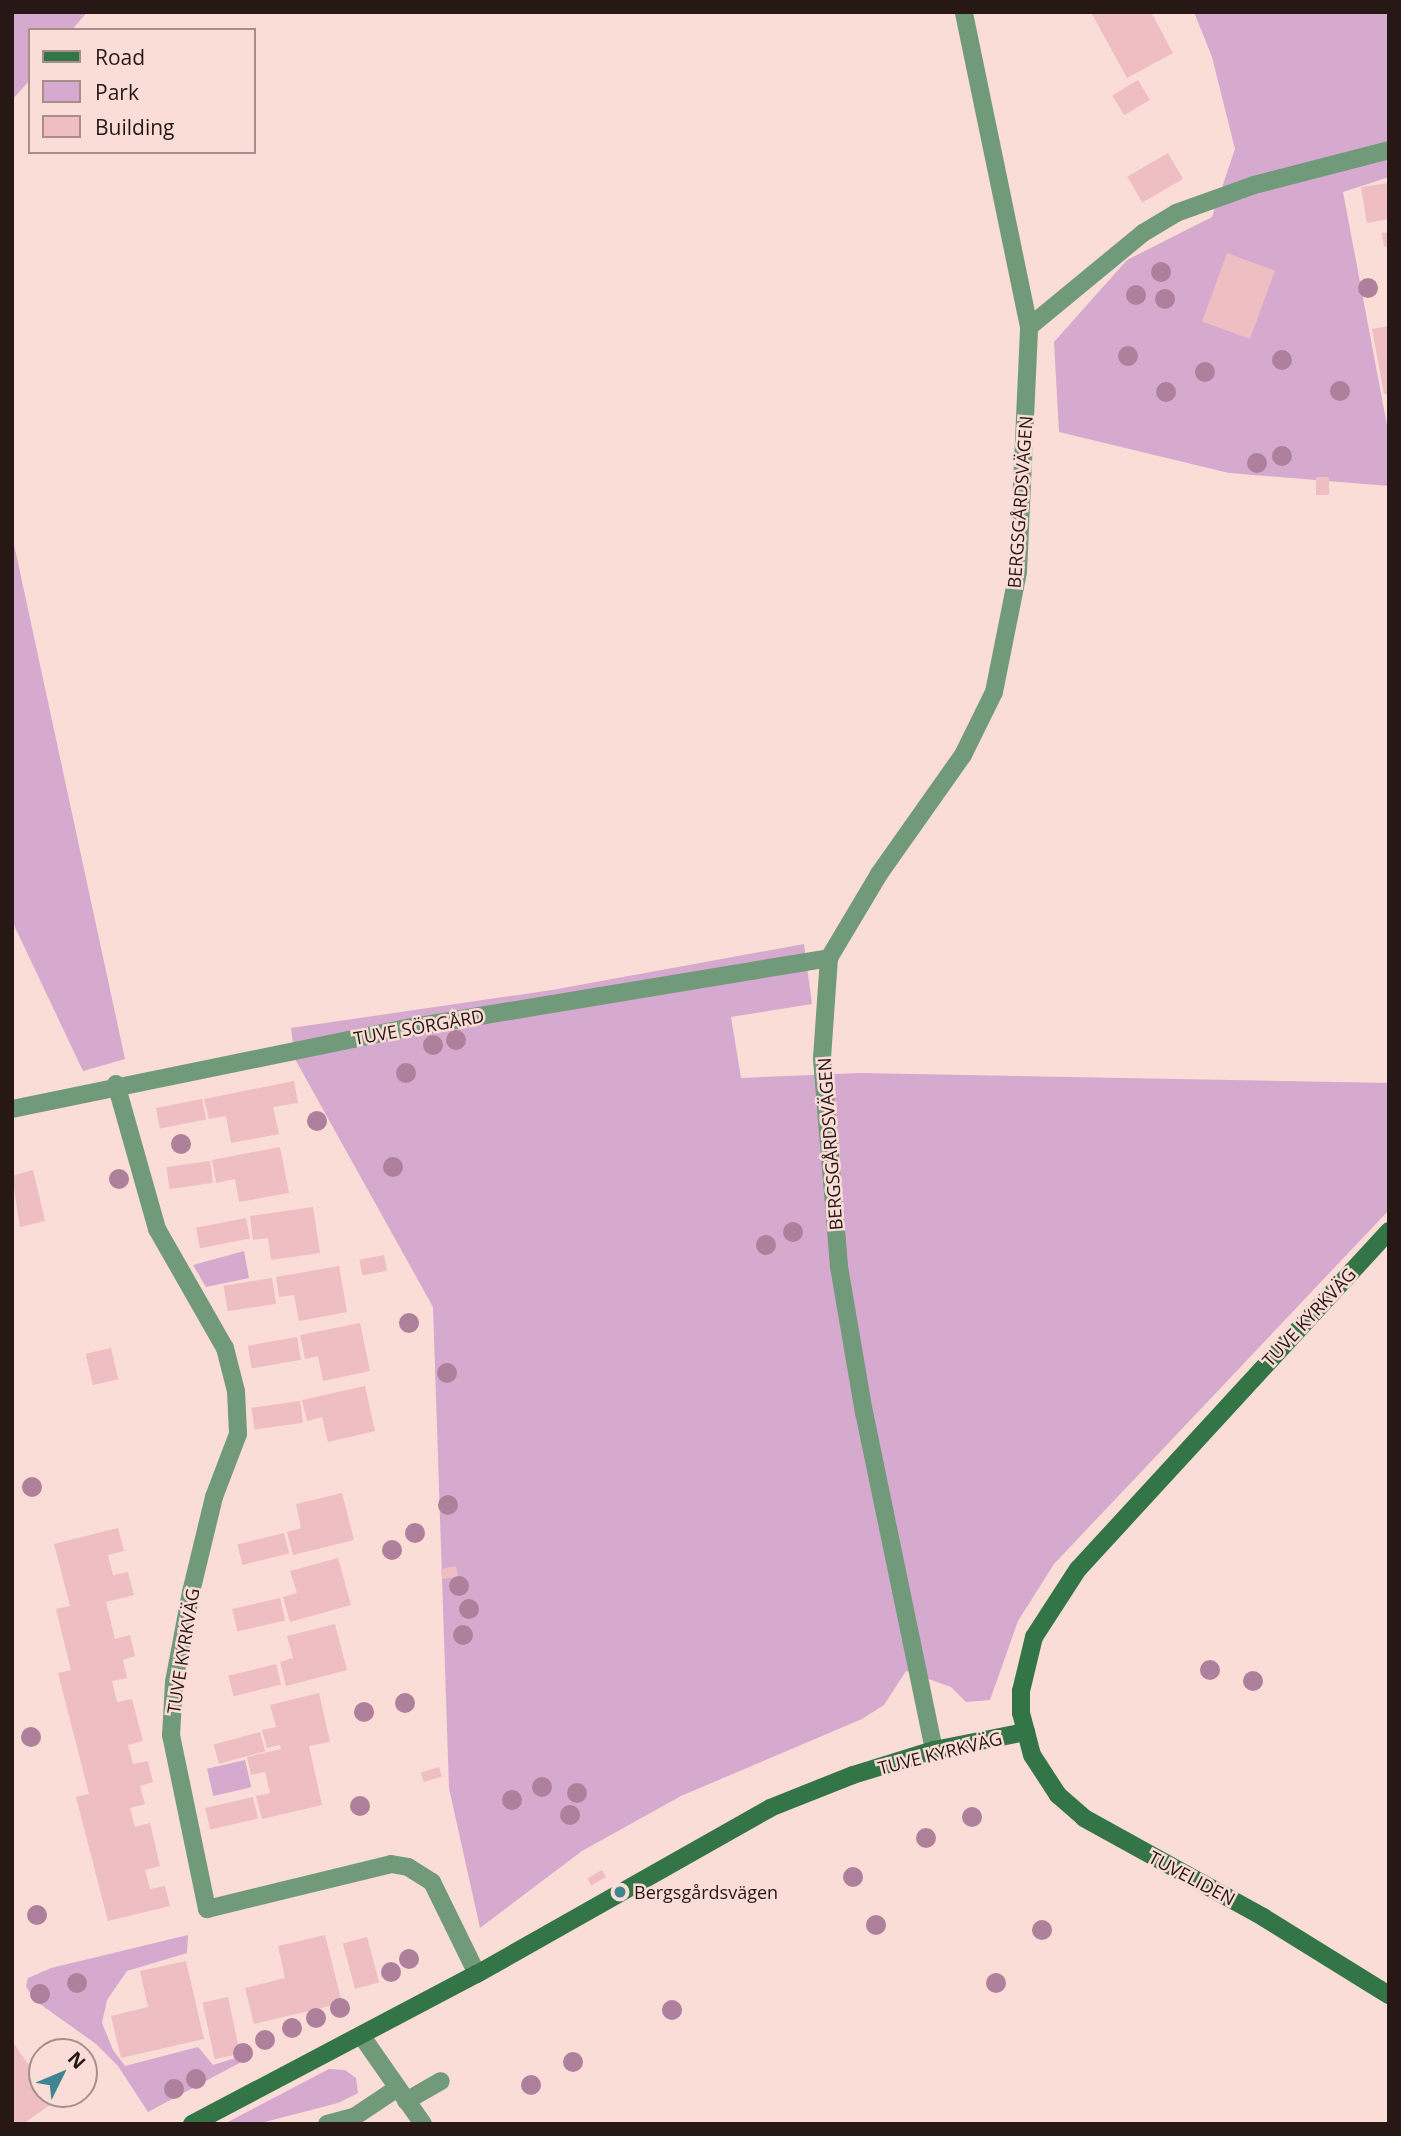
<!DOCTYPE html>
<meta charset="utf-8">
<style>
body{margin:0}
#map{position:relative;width:1401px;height:2136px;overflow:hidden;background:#faddd7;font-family:"Open Sans",sans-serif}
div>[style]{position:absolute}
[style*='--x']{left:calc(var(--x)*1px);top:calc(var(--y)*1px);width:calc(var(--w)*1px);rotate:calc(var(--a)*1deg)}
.green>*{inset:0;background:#d6a9cf;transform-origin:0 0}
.building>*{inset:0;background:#eebec3;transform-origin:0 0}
.lane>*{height:18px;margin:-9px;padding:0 9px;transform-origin:9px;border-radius:9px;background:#719a7a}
.street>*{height:18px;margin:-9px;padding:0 9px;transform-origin:9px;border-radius:9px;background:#719a7a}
.secondary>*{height:18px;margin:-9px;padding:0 9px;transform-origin:9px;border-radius:9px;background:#347548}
.trees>*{width:20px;height:20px;margin:-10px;border-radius:50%;background:#af809c}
.dots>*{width:19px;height:19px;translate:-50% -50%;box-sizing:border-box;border:4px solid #faddd7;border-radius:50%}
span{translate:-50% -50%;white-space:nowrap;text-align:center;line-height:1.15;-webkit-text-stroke:5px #faddd7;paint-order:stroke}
.street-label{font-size:18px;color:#281815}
.poi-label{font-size:18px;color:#281815}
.left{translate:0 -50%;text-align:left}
.frame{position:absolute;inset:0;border:14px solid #281815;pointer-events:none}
.legend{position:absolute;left:28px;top:28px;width:228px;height:126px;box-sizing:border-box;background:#faddd7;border:2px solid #a68e89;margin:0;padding:9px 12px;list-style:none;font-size:21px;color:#281815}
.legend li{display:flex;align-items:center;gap:14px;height:35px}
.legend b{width:35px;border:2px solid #a68e89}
.north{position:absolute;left:28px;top:2038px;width:70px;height:70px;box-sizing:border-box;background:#faddd7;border:2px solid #a68e89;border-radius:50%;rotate:47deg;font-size:19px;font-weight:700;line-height:28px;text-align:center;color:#281815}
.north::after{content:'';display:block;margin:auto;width:24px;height:32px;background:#3f8491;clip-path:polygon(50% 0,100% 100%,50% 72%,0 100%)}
</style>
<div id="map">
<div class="green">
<div style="clip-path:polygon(12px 12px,87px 12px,72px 30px,30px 30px,30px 80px,12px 100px)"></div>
<div style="clip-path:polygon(1194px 12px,1389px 12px,1389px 177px,1343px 192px,1389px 436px,1389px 486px,1229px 473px,1059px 432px,1054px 342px,1127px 260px,1212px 217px,1235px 149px,1212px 57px)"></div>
<div style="clip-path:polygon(12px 535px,125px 1059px,83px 1071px,12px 921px)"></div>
<div style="clip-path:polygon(804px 944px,812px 1004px,731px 1017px,741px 1078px,860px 1073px,1389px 1083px,1389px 1210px,1054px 1564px,1018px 1621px,990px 1700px,966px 1702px,951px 1687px,906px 1671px,884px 1705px,862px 1719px,681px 1796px,582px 1851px,480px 1928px,449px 1788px,433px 1307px,295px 1059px,291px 1028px,552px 990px)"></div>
<div style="clip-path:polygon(244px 1251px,249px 1278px,206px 1287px,193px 1265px)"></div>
<div style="left:245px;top:1760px;width:28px;height:39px;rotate:77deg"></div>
<div style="clip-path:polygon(188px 1935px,187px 1953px,127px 1971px,107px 2000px,102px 2023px,113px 2050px,125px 2066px,198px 2047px,213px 2065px,242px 2056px,245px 2060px,148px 2112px,118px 2066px,96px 2044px,33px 1999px,26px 1986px,28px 1978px,51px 1968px)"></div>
<div style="clip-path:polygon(329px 2069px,345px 2070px,356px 2078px,358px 2093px,338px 2103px,257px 2124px,224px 2124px)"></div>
</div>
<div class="building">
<div style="clip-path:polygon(1096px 12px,1151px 12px,1173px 53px,1127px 78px,1092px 14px)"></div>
<div style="left:1138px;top:80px;width:23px;height:30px;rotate:59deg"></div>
<div style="left:1168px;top:153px;width:30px;height:47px;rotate:60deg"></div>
<div style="clip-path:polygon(1389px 183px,1389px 219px,1367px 223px,1361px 187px)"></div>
<div style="clip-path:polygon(1389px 232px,1389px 246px,1384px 247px,1382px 233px)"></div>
<div style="left:1227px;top:253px;width:51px;height:73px;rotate:20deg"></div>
<div style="clip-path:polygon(1389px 326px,1389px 394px,1384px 394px,1372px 329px)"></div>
<div style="left:1316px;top:477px;width:13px;height:18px"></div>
<div style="clip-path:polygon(294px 1081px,298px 1103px,273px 1107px,279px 1134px,231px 1143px,226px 1116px,209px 1119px,204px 1099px)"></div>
<div style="left:202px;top:1099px;width:21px;height:47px;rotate:79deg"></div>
<div style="clip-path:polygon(280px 1147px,289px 1193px,239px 1202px,235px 1179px,216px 1183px,212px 1160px)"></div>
<div style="left:210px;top:1161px;width:22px;height:44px;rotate:82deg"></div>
<div style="clip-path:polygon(33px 1170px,45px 1221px,20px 1227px,12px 1176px)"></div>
<div style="clip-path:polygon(313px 1207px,320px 1253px,271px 1260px,268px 1238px,253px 1240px,250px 1216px)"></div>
<div style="left:246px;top:1218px;width:21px;height:51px;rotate:79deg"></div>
<div style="left:384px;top:1255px;width:16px;height:25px;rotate:79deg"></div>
<div style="clip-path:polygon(339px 1266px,347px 1312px,299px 1321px,294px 1295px,279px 1297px,276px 1277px)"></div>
<div style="left:272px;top:1278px;width:26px;height:49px;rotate:81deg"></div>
<div style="clip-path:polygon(360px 1323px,370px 1371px,323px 1381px,318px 1356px,305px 1359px,300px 1335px)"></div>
<div style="left:297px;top:1337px;width:23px;height:50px;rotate:80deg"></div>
<div style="left:111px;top:1348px;width:32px;height:26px;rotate:77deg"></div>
<div style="clip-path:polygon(365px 1386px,375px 1431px,328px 1442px,322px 1417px,307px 1421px,302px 1400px)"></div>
<div style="left:300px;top:1401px;width:22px;height:49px;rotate:82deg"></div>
<div style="clip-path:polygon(342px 1493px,354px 1540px,293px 1555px,287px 1532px,301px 1528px,296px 1504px)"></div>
<div style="clip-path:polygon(118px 1528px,124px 1551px,108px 1555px,113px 1575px,128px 1572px,134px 1595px,106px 1602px,115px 1639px,130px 1635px,135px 1656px,123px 1660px,127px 1678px,112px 1681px,117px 1702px,132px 1699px,143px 1741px,128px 1745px,133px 1764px,148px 1761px,153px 1782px,140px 1786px,145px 1804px,130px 1808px,135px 1827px,150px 1823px,160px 1866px,145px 1870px,150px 1889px,165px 1886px,170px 1906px,108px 1921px,76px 1797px,89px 1794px,58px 1673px,71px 1670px,56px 1609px,70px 1606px,54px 1544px)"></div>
<div style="left:284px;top:1533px;width:21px;height:48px;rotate:76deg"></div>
<div style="clip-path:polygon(338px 1558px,351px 1605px,290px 1622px,283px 1597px,297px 1593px,290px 1571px)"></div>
<div style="clip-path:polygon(456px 1566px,458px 1577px,442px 1579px,441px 1569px)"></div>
<div style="left:280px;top:1598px;width:23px;height:49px;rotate:77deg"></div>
<div style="clip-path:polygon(335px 1624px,347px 1670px,286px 1686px,280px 1662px,293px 1658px,287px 1636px)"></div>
<div style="left:276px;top:1664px;width:21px;height:49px;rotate:76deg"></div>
<div style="clip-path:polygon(319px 1693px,330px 1742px,309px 1746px,322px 1805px,262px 1819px,256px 1796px,270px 1793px,265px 1772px,251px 1775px,247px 1757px,281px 1749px,280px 1745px,267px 1748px,262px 1730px,276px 1727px,270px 1705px)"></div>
<div style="left:260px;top:1732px;width:20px;height:48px;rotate:75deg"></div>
<div style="left:439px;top:1767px;width:10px;height:19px;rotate:73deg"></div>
<div style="left:253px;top:1797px;width:22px;height:49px;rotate:77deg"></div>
<div style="left:602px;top:1870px;width:8px;height:17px;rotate:60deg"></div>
<div style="clip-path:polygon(325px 1935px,342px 2003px,254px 2024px,245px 1988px,285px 1978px,278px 1946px)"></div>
<div style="left:367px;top:1937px;width:47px;height:25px;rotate:75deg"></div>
<div style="clip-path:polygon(186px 1961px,204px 2039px,121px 2058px,111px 2016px,148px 2007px,140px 1971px)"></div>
<div style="left:228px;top:1997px;width:58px;height:26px;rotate:78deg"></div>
<div style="clip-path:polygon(12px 2041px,42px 2084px,42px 2094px,49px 2094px,54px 2102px,23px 2124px,12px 2124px)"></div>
</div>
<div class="lane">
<div style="--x:361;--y:2035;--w:108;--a:55.1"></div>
<div style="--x:406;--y:2101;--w:40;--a:-29.7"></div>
<div style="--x:327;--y:2124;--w:28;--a:-15"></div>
<div style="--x:354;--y:2117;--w:50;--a:-33.7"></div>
</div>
<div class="street">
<div style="--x:1029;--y:327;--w:148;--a:-39.5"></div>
<div style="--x:1143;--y:233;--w:39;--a:-31"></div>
<div style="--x:1176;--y:213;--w:83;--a:-19.7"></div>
<div style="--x:1254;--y:185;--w:139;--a:-14.5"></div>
<div style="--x:116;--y:1084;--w:151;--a:74.2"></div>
<div style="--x:157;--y:1229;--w:137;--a:60.3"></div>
<div style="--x:225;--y:1348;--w:44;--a:75.7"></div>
<div style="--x:236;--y:1391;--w:43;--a:87.3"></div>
<div style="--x:238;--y:1434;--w:67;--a:110.9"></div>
<div style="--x:214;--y:1497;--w:98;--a:103.6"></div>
<div style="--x:191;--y:1592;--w:92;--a:100.7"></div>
<div style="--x:174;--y:1682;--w:53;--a:93.2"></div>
<div style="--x:171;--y:1735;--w:178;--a:78.3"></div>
<div style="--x:207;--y:1909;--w:189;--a:-13.7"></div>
<div style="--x:391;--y:1864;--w:17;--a:10"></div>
<div style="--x:408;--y:1867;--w:28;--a:32"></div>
<div style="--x:432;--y:1882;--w:102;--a:63.9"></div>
<div style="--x:12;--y:1109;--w:409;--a:-11.6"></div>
<div style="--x:413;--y:1027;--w:422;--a:-9.4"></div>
<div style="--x:934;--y:1750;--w:344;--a:-101.7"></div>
<div style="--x:864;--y:1413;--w:149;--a:-99.7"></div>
<div style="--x:839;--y:1266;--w:209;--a:-94.7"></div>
<div style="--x:822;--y:1058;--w:100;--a:-86"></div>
<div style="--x:829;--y:958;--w:98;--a:-59.2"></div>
<div style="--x:879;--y:874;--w:146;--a:-54.8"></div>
<div style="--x:963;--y:755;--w:70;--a:-63.8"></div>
<div style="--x:994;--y:692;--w:122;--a:-78.7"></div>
<div style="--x:1018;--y:572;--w:245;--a:-87.4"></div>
<div style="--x:1029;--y:327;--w:322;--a:-101.7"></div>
</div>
<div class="secondary">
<div style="--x:1389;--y:1231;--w:459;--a:132.6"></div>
<div style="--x:1078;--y:1569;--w:81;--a:122.9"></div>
<div style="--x:1034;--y:1637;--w:56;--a:103.5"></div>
<div style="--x:1021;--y:1691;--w:22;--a:90"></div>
<div style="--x:1021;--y:1713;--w:43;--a:75.3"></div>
<div style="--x:1032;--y:1755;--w:48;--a:57"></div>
<div style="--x:1058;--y:1795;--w:35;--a:41"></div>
<div style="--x:1084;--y:1818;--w:205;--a:28.9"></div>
<div style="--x:1263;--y:1917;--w:148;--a:31.8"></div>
<div style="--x:192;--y:2124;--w:322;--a:-27.8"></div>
<div style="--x:477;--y:1974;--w:337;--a:-29.5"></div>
<div style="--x:770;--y:1808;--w:89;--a:-21.7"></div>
<div style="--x:853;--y:1775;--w:85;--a:-17.2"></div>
<div style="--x:934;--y:1750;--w:94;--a:-11.1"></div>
</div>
<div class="trees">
<div style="left:1161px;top:272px"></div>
<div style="left:1368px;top:288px"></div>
<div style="left:1136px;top:295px"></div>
<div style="left:1165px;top:299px"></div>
<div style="left:1128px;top:356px"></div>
<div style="left:1282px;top:360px"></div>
<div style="left:1205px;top:372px"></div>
<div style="left:1340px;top:391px"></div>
<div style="left:1166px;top:392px"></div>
<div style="left:1282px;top:456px"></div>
<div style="left:1257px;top:463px"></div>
<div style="left:456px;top:1040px"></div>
<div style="left:433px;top:1045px"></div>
<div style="left:406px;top:1073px"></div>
<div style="left:317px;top:1121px"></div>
<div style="left:181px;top:1144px"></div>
<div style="left:393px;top:1167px"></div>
<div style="left:119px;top:1179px"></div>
<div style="left:793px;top:1232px"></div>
<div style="left:766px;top:1245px"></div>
<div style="left:409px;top:1323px"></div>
<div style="left:447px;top:1373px"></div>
<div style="left:32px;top:1487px"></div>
<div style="left:448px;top:1505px"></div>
<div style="left:415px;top:1533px"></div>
<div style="left:392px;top:1550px"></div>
<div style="left:459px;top:1586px"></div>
<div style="left:469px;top:1609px"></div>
<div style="left:463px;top:1635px"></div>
<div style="left:1210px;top:1670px"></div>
<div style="left:1253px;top:1681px"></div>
<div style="left:405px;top:1703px"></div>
<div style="left:364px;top:1712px"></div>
<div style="left:31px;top:1737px"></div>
<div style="left:542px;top:1787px"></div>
<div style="left:577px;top:1793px"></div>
<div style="left:512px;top:1800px"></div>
<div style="left:360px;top:1806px"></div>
<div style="left:570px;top:1815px"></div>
<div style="left:972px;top:1817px"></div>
<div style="left:926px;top:1838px"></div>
<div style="left:853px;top:1877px"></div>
<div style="left:37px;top:1915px"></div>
<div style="left:876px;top:1925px"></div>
<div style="left:1042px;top:1930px"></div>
<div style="left:409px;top:1959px"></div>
<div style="left:391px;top:1972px"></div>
<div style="left:77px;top:1983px"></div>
<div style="left:996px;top:1983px"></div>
<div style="left:40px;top:1994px"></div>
<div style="left:340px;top:2008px"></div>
<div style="left:672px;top:2010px"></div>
<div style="left:316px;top:2018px"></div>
<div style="left:292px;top:2028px"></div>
<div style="left:265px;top:2040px"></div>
<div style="left:243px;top:2053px"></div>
<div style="left:573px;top:2062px"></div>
<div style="left:196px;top:2079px"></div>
<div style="left:531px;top:2085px"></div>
<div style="left:174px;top:2089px"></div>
</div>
<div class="dots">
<div style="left:620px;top:1892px;background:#3f8491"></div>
</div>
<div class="street-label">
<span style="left:1020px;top:502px;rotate:-86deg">BERGSGÅRDSVÄGEN</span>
<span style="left:419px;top:1027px;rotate:-10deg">TUVE SÖRGÅRD</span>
<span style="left:830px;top:1144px;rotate:-94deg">BERGSGÅRDSVÄGEN</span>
<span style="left:1309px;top:1317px;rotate:-47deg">TUVE KYRKVÄG</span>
<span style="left:183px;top:1651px;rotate:-81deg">TUVE KYRKVÄG</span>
<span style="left:940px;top:1753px;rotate:-14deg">TUVE KYRKVÄG</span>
<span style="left:1192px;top:1878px;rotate:28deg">TUVELIDEN</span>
</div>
<div class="poi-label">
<span class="left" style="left:634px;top:1892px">Bergsgårdsvägen</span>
</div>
<div class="frame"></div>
<ul class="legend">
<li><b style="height:9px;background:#347548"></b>Road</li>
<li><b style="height:19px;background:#d6a9cf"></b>Park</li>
<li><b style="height:19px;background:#eebec3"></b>Building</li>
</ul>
<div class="north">N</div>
</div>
